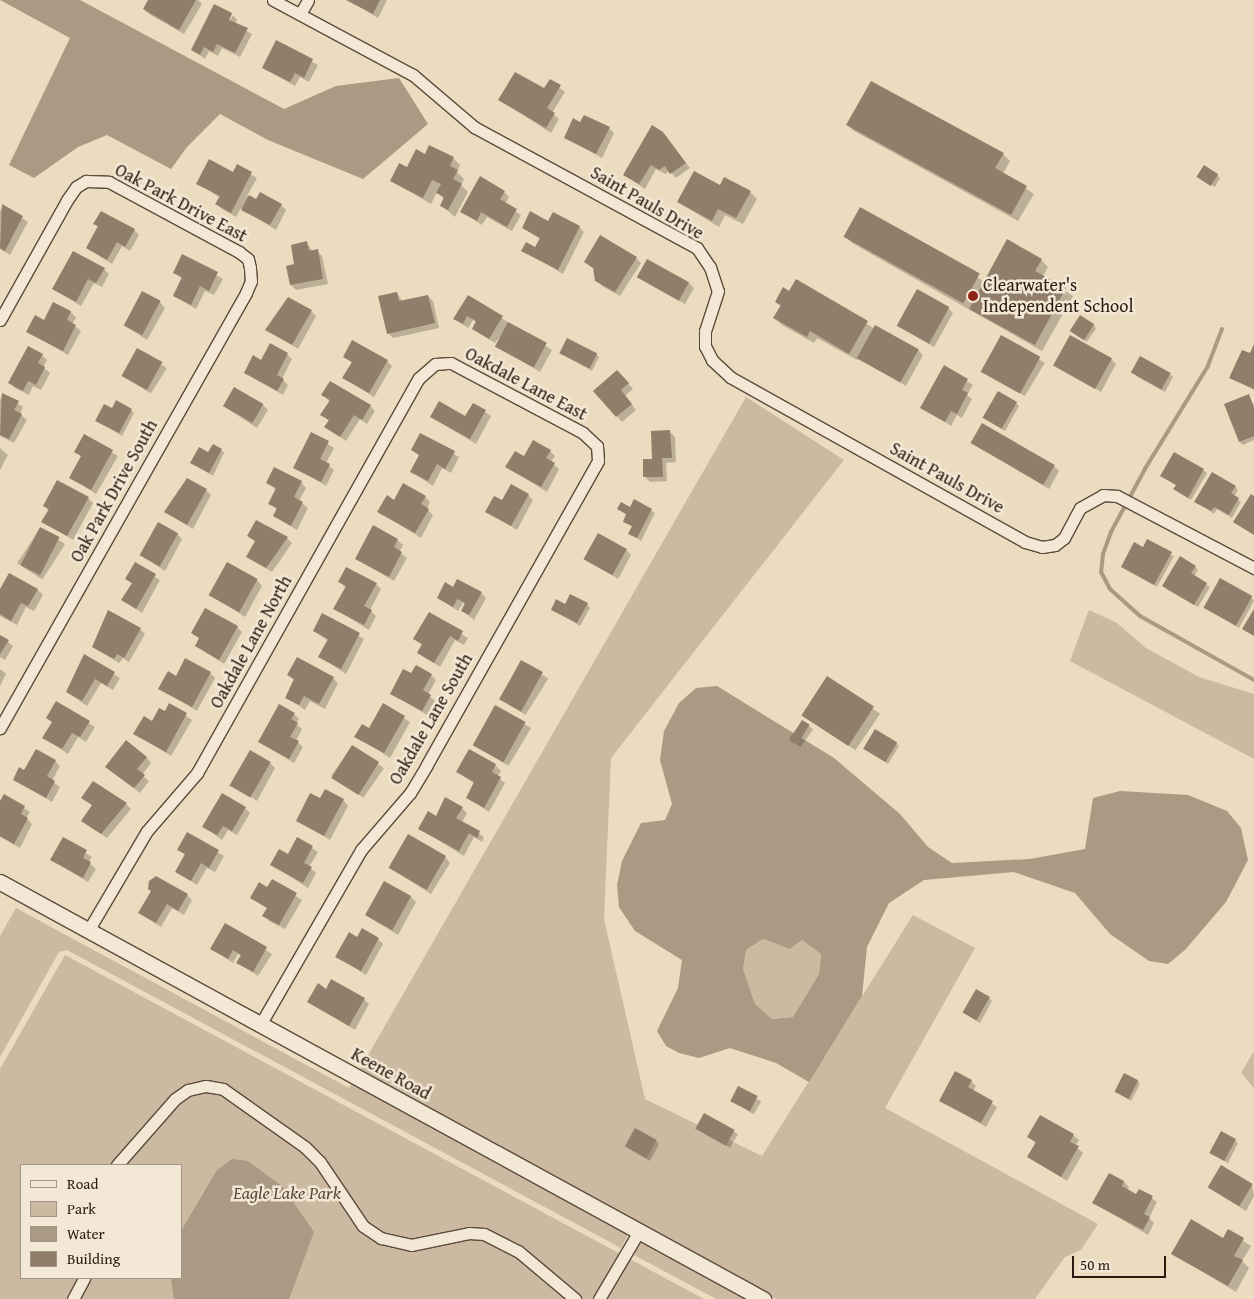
<!DOCTYPE html>
<style>
body{margin:0}
#map{position:relative;width:1254px;height:1299px;overflow:hidden;background:#ebdbbf;font-family:"Gentium Book Plus",serif}
div>[style]{position:absolute}
[style*='--x']{left:calc(var(--x)*1px);top:calc(var(--y)*1px);width:calc(var(--w)*1px);rotate:calc(var(--a)*1deg)}
.green>*{inset:0;background:#cbbaa1}
.water>*{inset:0;background:#aa9983}
.shadow>*{inset:0;background:#0003;transform-origin:0 0}
.stream>*{height:4px;margin:-2px;padding:0 2px;transform-origin:2px;border-radius:2px;background:#aa9983}
.building>*{inset:0;background:#907e6b;transform-origin:0 0}
.roads{filter:drop-shadow(1px 0 #5c4a3b) drop-shadow(-1px 0 #5c4a3b) drop-shadow(0 1px #5c4a3b) drop-shadow(0 -1px #5c4a3b)}
.street>*{height:11px;margin:-5.5px;padding:0 5.5px;transform-origin:5.5px;border-radius:5.5px;background:#f2e8d5}
.secondary>*{height:15px;margin:-7.5px;padding:0 7.5px;transform-origin:7.5px;border-radius:7.5px;background:#f2e8d5}
.dots>*{width:14px;height:14px;translate:-50% -50%;box-sizing:border-box;border:2px solid #f2e8d5;border-radius:50%}
span{translate:-50% -50%;white-space:nowrap;text-align:center;line-height:1.15;-webkit-text-stroke:5px #f2e8d5;paint-order:stroke}
.street-label{font-size:18px;color:#2d190f}
.poi-label{font-size:18px;color:#2d190f}
.left{translate:0 -50%;text-align:left}
.park-label{font-size:18px;color:#5c493b;font-style:italic}
.legend{position:absolute;left:20px;top:1164px;width:162px;height:115px;box-sizing:border-box;background:#f2e8d5;border:1px solid #a39586;margin:0;padding:6px 9px;list-style:none;font-size:15px;color:#2d190f}
.legend li{display:flex;align-items:center;gap:10px;height:25px}
.legend b{width:25px;border:1px solid #a39586}
.scale{position:absolute;left:1072px;top:1256px;width:94px;height:22px;box-sizing:border-box;border:2px solid #2d190f;border-top:0;padding-left:6px;font-size:15px;line-height:18px;white-space:nowrap;color:#2d190f;-webkit-text-stroke:4px #f2e8d5;paint-order:stroke}
</style>
<div id="map">
<div class="green">
<div style="clip-path:polygon(746px 397px,844px 460px,611px 758px,604px 919px,645px 1099px,762px 1156px,913px 915px,975px 948px,885px 1108px,1098px 1224px,1081px 1250px,1065px 1257px,1035px 1299px,776px 1299px,359px 1071px)"></div>
<div style="clip-path:polygon(1089px 610px,1117px 623px,1146px 648px,1199px 677px,1254px 694px,1254px 759px,1070px 661px)"></div>
<div style="clip-path:polygon(16px 908px,349px 1088px,353px 1082px,629px 1233px,621px 1248px,67px 950px,59px 952px,0 1057px,0 936px)"></div>
<div style="clip-path:polygon(763px 939px,790px 949px,802px 940px,821px 954px,819px 974px,793px 1017px,772px 1019px,755px 1004px,743px 969px,746px 950px)"></div>
<div style="clip-path:polygon(evenodd,65px 955px,704px 1299px,0 1299px,0 1069px,65px 955px,21px 1165px,181px 1165px,181px 1278px,21px 1278px,21px 1165px)"></div>
<div style="clip-path:polygon(1254px 1051px,1254px 1088px,1241px 1073px)"></div>
<div style="clip-path:polygon(642px 1240px,749px 1299px,716px 1299px,634px 1255px)"></div>
</div>
<div class="water">
<div style="clip-path:polygon(0 0,80px 0,284px 109px,336px 86px,399px 78px,428px 124px,363px 179px,268px 140px,220px 114px,187px 147px,171px 169px,107px 135px,78px 147px,34px 178px,9px 165px,70px 38px)"></div>
<div style="clip-path:polygon(evenodd,717px 686px,834px 758px,900px 814px,928px 847px,952px 863px,1030px 859px,1085px 849px,1093px 798px,1120px 791px,1188px 795px,1227px 811px,1241px 828px,1248px 860px,1226px 902px,1185px 950px,1168px 964px,1149px 961px,1110px 934px,1075px 893px,1014px 872px,924px 880px,889px 903px,867px 947px,862px 996px,809px 1082px,776px 1063px,730px 1048px,699px 1058px,679px 1053px,666px 1046px,657px 1031px,678px 988px,682px 960px,635px 931px,619px 907px,617px 885px,622px 861px,641px 823px,665px 820px,672px 804px,660px 760px,664px 731px,679px 703px,696px 688px,717px 686px,763px 939px,790px 949px,802px 940px,821px 954px,819px 974px,793px 1017px,772px 1019px,755px 1004px,743px 969px,746px 950px,763px 939px)"></div>
<div style="clip-path:polygon(232px 1159px,248px 1161px,282px 1186px,314px 1232px,289px 1299px,174px 1299px,171px 1278px,181px 1278px,181px 1231px,217px 1170px)"></div>
</div>
<div class="shadow">
<div style="clip-path:polygon(150px 0,198px 0,202px 4px,184px 34px,149px 14px,144px 9px)"></div>
<div style="clip-path:polygon(348px 0,387px 0,378px 18px)"></div>
<div style="clip-path:polygon(215px 6px,232px 14px,227px 26px,233px 15px,237px 20px,235px 24px,252px 34px,240px 57px,222px 48px,218px 56px,209px 51px,205px 59px,193px 50px)"></div>
<div style="clip-path:polygon(276px 42px,318px 65px,309px 82px,300px 77px,295px 86px,263px 68px)"></div>
<div style="clip-path:polygon(550px 80px,565px 92px,552px 113px,559px 119px,551px 133px,500px 100px,544px 90px)"></div>
<div style="clip-path:polygon(581px 124px,609px 128px,614px 133px,602px 158px,565px 137px)"></div>
<div style="clip-path:polygon(847px 124px,1003px 154px,1010px 161px,1003px 174px,1034px 194px,1018px 221px,854px 131px)"></div>
<div style="clip-path:polygon(663px 133px,690px 168px,676px 178px,670px 171px,665px 174px,656px 169px,645px 189px,624px 175px)"></div>
<div style="clip-path:polygon(453px 158px,460px 165px,457px 172px,464px 179px,461px 185px,468px 192px,455px 217px,442px 206px,445px 200px,437px 192px,431px 204px,391px 181px,408px 169px)"></div>
<div style="clip-path:polygon(237px 166px,257px 178px,247px 196px,257px 201px,281px 205px,286px 210px,276px 230px,241px 208px,236px 217px,222px 209px,217px 204px,220px 198px,198px 183px,233px 174px)"></div>
<div style="clip-path:polygon(1217px 175px,1220px 178px,1215px 187px,1202px 180px)"></div>
<div style="clip-path:polygon(721px 186px,750px 192px,757px 199px,743px 224px,725px 215px,719px 227px,678px 202px)"></div>
<div style="clip-path:polygon(504px 192px,509px 197px,505px 204px,521px 215px,512px 231px,487px 217px,482px 225px,461px 211px)"></div>
<div style="clip-path:polygon(3px 206px,28px 222px,10px 255px,0 249px,0 211px)"></div>
<div style="clip-path:polygon(860px 209px,985px 282px,1041px 260px,1048px 267px,1043px 276px,1073px 296px,1042px 351px,852px 243px,845px 236px)"></div>
<div style="clip-path:polygon(549px 222px,579px 227px,584px 232px,563px 274px,523px 250px,536px 248px,540px 239px,523px 228px)"></div>
<div style="clip-path:polygon(95px 224px,134px 230px,139px 235px,130px 251px,122px 246px,112px 264px,87px 248px,99px 228px)"></div>
<div style="clip-path:polygon(307px 243px,313px 252px,317px 251px,322px 256px,328px 284px,296px 290px,291px 285px,287px 267px,296px 265px)"></div>
<div style="clip-path:polygon(183px 256px,223px 279px,214px 295px,205px 291px,196px 309px,174px 296px,182px 279px,175px 273px)"></div>
<div style="clip-path:polygon(636px 258px,641px 263px,620px 296px,602px 286px,597px 280px,595px 269px,585px 262px)"></div>
<div style="clip-path:polygon(104px 269px,109px 274px,102px 287px,94px 283px,81px 306px,53px 289px)"></div>
<div style="clip-path:polygon(639px 277px,689px 283px,694px 288px,685px 304px)"></div>
<div style="clip-path:polygon(796px 281px,875px 329px,918px 350px,923px 355px,906px 386px,858px 357px,857px 360px,817px 338px,814px 343px,782px 325px,775px 318px,781px 307px,776px 302px,789px 292px)"></div>
<div style="clip-path:polygon(397px 293px,403px 302px,428px 296px,433px 301px,439px 328px,393px 338px,388px 333px)"></div>
<div style="clip-path:polygon(468px 297px,552px 350px,540px 372px,496px 346px,503px 333px,495px 343px,473px 329px,477px 323px,473px 320px,468px 328px,455px 319px)"></div>
<div style="clip-path:polygon(160px 302px,165px 308px,147px 340px,124px 325px)"></div>
<div style="clip-path:polygon(54px 304px,71px 312px,76px 318px,72px 324px,81px 331px,68px 355px,28px 332px,45px 321px)"></div>
<div style="clip-path:polygon(948px 308px,953px 313px,934px 347px,898px 325px)"></div>
<div style="clip-path:polygon(311px 311px,316px 316px,298px 349px,267px 329px)"></div>
<div style="left:1081px;top:317px;width:19px;height:17px;rotate:35deg"></div>
<div style="left:1002px;top:337px;width:50px;height:39px;rotate:31deg"></div>
<div style="clip-path:polygon(1254px 347px,1254px 390px,1231px 378px)"></div>
<div style="left:138px;top:350px;width:34px;height:30px;rotate:32deg"></div>
<div style="clip-path:polygon(560px 353px,596px 354px,599px 357px,592px 371px)"></div>
<div style="clip-path:polygon(287px 354px,292px 359px,282px 379px,288px 385px,283px 395px,245px 372px,262px 362px)"></div>
<div style="clip-path:polygon(42px 355px,47px 360px,43px 367px,50px 373px,41px 390px,33px 386px,29px 395px,15px 388px,10px 382px)"></div>
<div style="clip-path:polygon(344px 356px,387px 361px,392px 366px,374px 397px,344px 378px,352px 363px)"></div>
<div style="clip-path:polygon(1111px 359px,1116px 364px,1101px 392px,1056px 365px)"></div>
<div style="clip-path:polygon(944px 367px,973px 385px,967px 395px,972px 399px,962px 418px,957px 415px,951px 426px,922px 408px)"></div>
<div style="clip-path:polygon(1170px 374px,1173px 377px,1165px 392px,1136px 376px)"></div>
<div style="clip-path:polygon(622px 377px,633px 389px,625px 396px,636px 410px,622px 422px,595px 391px)"></div>
<div style="clip-path:polygon(3px 394px,23px 407px,20px 414px,27px 420px,14px 443px,0 436px,0 400px)"></div>
<div style="clip-path:polygon(323px 395px,370px 406px,375px 411px,367px 424px,360px 419px,346px 441px,326px 427px,329px 421px,322px 415px,330px 402px)"></div>
<div style="clip-path:polygon(1249px 396px,1254px 405px,1254px 440px,1243px 445px,1240px 442px)"></div>
<div style="clip-path:polygon(1016px 403px,1019px 406px,1005px 431px,984px 418px)"></div>
<div style="clip-path:polygon(473px 404px,491px 416px,476px 444px,431px 417px,466px 418px)"></div>
<div style="clip-path:polygon(263px 405px,268px 410px,257px 428px,223px 406px)"></div>
<div style="clip-path:polygon(112px 410px,131px 410px,134px 413px,122px 436px,96px 420px)"></div>
<div style="clip-path:polygon(670px 432px,675px 437px,676px 462px,666px 463px,667px 481px,650px 482px,645px 477px)"></div>
<div style="clip-path:polygon(312px 434px,334px 448px,326px 463px,334px 470px,326px 486px,295px 467px)"></div>
<div style="clip-path:polygon(421px 434px,459px 457px,451px 473px,442px 468px,433px 486px,412px 472px,420px 456px,412px 450px)"></div>
<div style="clip-path:polygon(85px 436px,118px 456px,96px 494px,71px 477px,82px 457px,75px 451px)"></div>
<div style="clip-path:polygon(972px 443px,1054px 466px,1059px 471px,1049px 489px)"></div>
<div style="clip-path:polygon(0 448px,8px 455px,0 470px)"></div>
<div style="clip-path:polygon(221px 450px,224px 453px,213px 476px,192px 463px)"></div>
<div style="clip-path:polygon(550px 451px,555px 456px,551px 462px,559px 469px,547px 492px,507px 467px,524px 458px)"></div>
<div style="clip-path:polygon(1203px 470px,1207px 473px,1191px 500px,1175px 489px)"></div>
<div style="clip-path:polygon(301px 482px,306px 488px,299px 501px,308px 508px,297px 530px,274px 516px,277px 510px,269px 503px,276px 490px,268px 483px)"></div>
<div style="clip-path:polygon(1235px 487px,1238px 490px,1234px 497px,1241px 502px,1232px 518px,1217px 509px,1214px 514px,1196px 501px)"></div>
<div style="clip-path:polygon(206px 490px,211px 495px,193px 529px,165px 511px)"></div>
<div style="clip-path:polygon(528px 495px,533px 500px,517px 530px,487px 511px,503px 502px)"></div>
<div style="clip-path:polygon(425px 497px,430px 502px,427px 509px,433px 515px,421px 538px,379px 512px,395px 501px)"></div>
<div style="clip-path:polygon(88px 498px,93px 503px,73px 540px,43px 521px,49px 511px,44px 506px)"></div>
<div style="clip-path:polygon(634px 501px,655px 513px,641px 541px,630px 533px,633px 527px,624px 521px,627px 515px,619px 509px,631px 508px)"></div>
<div style="left:40px;top:528px;width:30px;height:42px;rotate:33deg"></div>
<div style="clip-path:polygon(177px 534px,182px 539px,165px 571px,142px 556px)"></div>
<div style="clip-path:polygon(249px 536px,287px 538px,292px 543px,272px 572px,248px 557px,256px 542px)"></div>
<div style="clip-path:polygon(397px 540px,403px 545px,399px 552px,407px 558px,394px 581px,356px 559px)"></div>
<div style="clip-path:polygon(1143px 548px,1174px 556px,1157px 587px,1123px 567px)"></div>
<div style="clip-path:polygon(626px 550px,631px 555px,618px 579px,585px 558px)"></div>
<div style="clip-path:polygon(135px 564px,160px 580px,142px 613px,123px 600px,132px 584px,127px 579px)"></div>
<div style="clip-path:polygon(1195px 567px,1198px 570px,1194px 576px,1210px 587px,1198px 607px,1166px 589px)"></div>
<div style="clip-path:polygon(257px 580px,262px 586px,245px 617px,211px 595px)"></div>
<div style="clip-path:polygon(340px 582px,376px 584px,381px 589px,370px 610px,376px 616px,369px 630px,335px 609px,346px 588px)"></div>
<div style="clip-path:polygon(454px 588px,481px 593px,486px 598px,474px 620px,463px 611px,466px 605px,463px 603px,458px 611px,438px 598px)"></div>
<div style="clip-path:polygon(38px 590px,43px 595px,34px 611px,26px 607px,17px 625px,0 616px,0 592px)"></div>
<div style="clip-path:polygon(1251px 597px,1254px 601px,1239px 628px,1204px 607px)"></div>
<div style="clip-path:polygon(587px 604px,590px 608px,580px 626px,552px 609px)"></div>
<div style="clip-path:polygon(429px 614px,468px 638px,464px 645px,455px 640px,440px 667px,419px 653px,423px 646px,415px 639px)"></div>
<div style="clip-path:polygon(323px 615px,364px 639px,346px 674px,320px 657px,328px 641px,314px 631px)"></div>
<div style="clip-path:polygon(237px 627px,242px 632px,224px 664px,196px 646px,200px 639px,193px 633px)"></div>
<div style="clip-path:polygon(140px 629px,145px 634px,129px 662px,123px 658px,119px 663px,93px 647px)"></div>
<div style="clip-path:polygon(0 636px,13px 646px,5px 660px,0 657px)"></div>
<div style="clip-path:polygon(84px 656px,120px 678px,113px 690px,101px 683px,87px 706px,67px 692px)"></div>
<div style="left:522px;top:662px;width:31px;height:43px;rotate:32deg"></div>
<div style="clip-path:polygon(0 669px,6px 674px,0 686px)"></div>
<div style="clip-path:polygon(210px 673px,215px 678px,197px 711px,159px 688px,177px 677px)"></div>
<div style="clip-path:polygon(288px 675px,333px 678px,338px 683px,325px 709px,310px 701px,305px 710px,286px 697px,294px 680px)"></div>
<div style="clip-path:polygon(431px 675px,436px 680px,428px 695px,435px 701px,427px 715px,391px 693px)"></div>
<div style="left:827px;top:678px;width:64px;height:44px;rotate:34deg"></div>
<div style="clip-path:polygon(56px 703px,95px 727px,86px 742px,78px 737px,68px 754px,44px 738px,53px 723px,48px 718px)"></div>
<div style="clip-path:polygon(170px 705px,192px 720px,171px 756px,135px 734px,165px 712px)"></div>
<div style="clip-path:polygon(383px 705px,410px 722px,390px 758px,356px 736px,369px 729px)"></div>
<div style="left:496px;top:707px;width:41px;height:44px;rotate:31deg"></div>
<div style="clip-path:polygon(294px 714px,299px 719px,296px 724px,302px 729px,296px 741px,303px 747px,294px 763px,259px 742px)"></div>
<div style="left:802px;top:721px;width:14px;height:22px;rotate:36deg"></div>
<div style="clip-path:polygon(896px 743px,899px 746px,888px 764px,868px 751px)"></div>
<div style="left:352px;top:746px;width:39px;height:36px;rotate:35deg"></div>
<div style="clip-path:polygon(469px 751px,495px 765px,501px 771px,497px 777px,505px 783px,489px 812px,467px 797px,475px 784px,458px 772px)"></div>
<div style="clip-path:polygon(146px 757px,151px 763px,142px 775px,149px 781px,140px 793px,112px 772px)"></div>
<div style="clip-path:polygon(55px 761px,60px 766px,52px 781px,60px 787px,52px 802px,14px 779px)"></div>
<div style="clip-path:polygon(270px 763px,275px 768px,257px 801px,233px 785px)"></div>
<div style="clip-path:polygon(4px 796px,30px 812px,26px 818px,32px 824px,20px 848px,0 837px,0 804px)"></div>
<div style="clip-path:polygon(83px 797px,126px 804px,131px 809px,107px 838px,83px 821px,93px 806px)"></div>
<div style="clip-path:polygon(320px 800px,343px 800px,348px 806px,330px 840px,297px 820px)"></div>
<div style="clip-path:polygon(245px 808px,250px 813px,237px 835px,228px 830px,222px 840px,204px 827px)"></div>
<div style="clip-path:polygon(462px 808px,467px 813px,462px 822px,484px 837px,482px 842px,474px 837px,464px 856px,420px 829px,436px 817px)"></div>
<div style="clip-path:polygon(188px 834px,224px 856px,215px 872px,207px 868px,197px 885px,177px 872px,186px 856px,179px 849px)"></div>
<div style="clip-path:polygon(63px 839px,92px 857px,88px 862px,96px 869px,88px 882px,52px 860px)"></div>
<div style="clip-path:polygon(297px 839px,318px 852px,309px 867px,316px 873px,308px 888px,272px 865px,288px 855px)"></div>
<div style="clip-path:polygon(445px 857px,450px 863px,431px 894px,390px 868px)"></div>
<div style="clip-path:polygon(272px 881px,302px 900px,285px 929px,269px 921px,264px 915px,268px 909px,252px 898px,268px 889px)"></div>
<div style="clip-path:polygon(152px 891px,187px 895px,192px 900px,184px 915px,172px 908px,161px 927px,139px 913px)"></div>
<div style="clip-path:polygon(411px 897px,416px 902px,398px 935px,367px 916px)"></div>
<div style="clip-path:polygon(226px 925px,272px 954px,258px 976px,238px 962px,242px 956px,238px 954px,233px 963px,212px 948px)"></div>
<div style="clip-path:polygon(358px 938px,378px 939px,383px 944px,366px 975px,336px 956px)"></div>
<div style="clip-path:polygon(989px 998px,992px 1001px,980px 1023px,964px 1013px)"></div>
<div style="clip-path:polygon(364px 999px,369px 1004px,355px 1030px,309px 1002px)"></div>
<div style="clip-path:polygon(971px 1081px,976px 1086px,973px 1091px,997px 1107px,986px 1127px,941px 1100px)"></div>
<div style="clip-path:polygon(1137px 1081px,1140px 1084px,1131px 1101px,1116px 1092px)"></div>
<div style="left:739px;top:1088px;width:26px;height:15px;rotate:31deg"></div>
<div style="left:705px;top:1115px;width:38px;height:16px;rotate:30deg"></div>
<div style="clip-path:polygon(1073px 1135px,1079px 1140px,1075px 1146px,1083px 1153px,1067px 1181px,1029px 1157px,1036px 1144px,1029px 1137px)"></div>
<div style="clip-path:polygon(1235px 1140px,1238px 1143px,1228px 1163px,1210px 1153px)"></div>
<div style="clip-path:polygon(656px 1141px,659px 1144px,650px 1161px,626px 1147px)"></div>
<div style="clip-path:polygon(1109px 1174px,1124px 1182px,1129px 1187px,1127px 1191px,1137px 1196px,1140px 1190px,1157px 1202px,1149px 1218px,1154px 1223px,1148px 1235px,1094px 1203px)"></div>
<div style="clip-path:polygon(1252px 1185px,1254px 1196px,1246px 1211px,1209px 1188px)"></div>
<div style="clip-path:polygon(1228px 1231px,1251px 1246px,1242px 1261px,1249px 1268px,1236px 1292px,1173px 1254px,1224px 1239px)"></div>
</div>
<div class="stream">
<div style="--x:1222;--y:329;--w:40;--a:111"></div>
<div style="--x:1208;--y:366;--w:121;--a:121.5"></div>
<div style="--x:1145;--y:469;--w:72;--a:118.4"></div>
<div style="--x:1111;--y:532;--w:23;--a:110"></div>
<div style="--x:1103;--y:554;--w:18;--a:96"></div>
<div style="--x:1101;--y:572;--w:19;--a:62"></div>
<div style="--x:1110;--y:589;--w:40;--a:42"></div>
<div style="--x:1140;--y:616;--w:131;--a:29.3"></div>
</div>
<div class="building">
<div style="clip-path:polygon(148px 0,196px 0,179px 30px,143px 9px)"></div>
<div style="clip-path:polygon(346px 0,380px 0,373px 14px)"></div>
<div style="clip-path:polygon(214px 4px,232px 13px,229px 20px,248px 28px,235px 53px,217px 44px,213px 52px,204px 47px,200px 55px,191px 50px)"></div>
<div style="clip-path:polygon(276px 40px,313px 59px,304px 78px,295px 73px,290px 82px,262px 68px)"></div>
<div style="clip-path:polygon(515px 72px,544px 88px,550px 79px,561px 85px,547px 108px,555px 113px,546px 128px,498px 100px)"></div>
<div style="clip-path:polygon(871px 81px,1004px 153px,995px 168px,1027px 186px,1011px 215px,846px 125px)"></div>
<div style="clip-path:polygon(584px 115px,610px 127px,596px 154px,564px 138px,573px 118px,580px 122px)"></div>
<div style="clip-path:polygon(652px 125px,663px 132px,686px 163px,670px 174px,665px 166px,659px 170px,651px 165px,639px 184px,623px 175px)"></div>
<div style="clip-path:polygon(429px 145px,454px 157px,450px 166px,458px 170px,453px 179px,462px 184px,448px 210px,440px 206px,444px 197px,436px 193px,441px 184px,432px 180px,423px 198px,390px 181px,399px 163px,407px 167px,416px 149px,425px 154px)"></div>
<div style="clip-path:polygon(209px 159px,233px 172px,237px 164px,252px 172px,231px 213px,215px 204px,220px 196px,196px 184px)"></div>
<div style="left:1204px;top:165px;width:17px;height:14px;rotate:33deg"></div>
<div style="clip-path:polygon(694px 171px,720px 185px,724px 177px,751px 191px,736px 218px,718px 209px,712px 221px,677px 202px)"></div>
<div style="clip-path:polygon(480px 176px,505px 191px,500px 199px,517px 209px,507px 227px,481px 212px,477px 221px,460px 212px)"></div>
<div style="clip-path:polygon(260px 192px,282px 204px,270px 225px,241px 210px,249px 195px,256px 199px)"></div>
<div style="clip-path:polygon(2px 204px,23px 216px,5px 251px,0 248px)"></div>
<div style="left:860px;top:207px;width:137px;height:34px;rotate:29deg"></div>
<div style="clip-path:polygon(101px 211px,135px 229px,125px 247px,117px 242px,107px 260px,86px 248px,98px 226px,93px 224px)"></div>
<div style="clip-path:polygon(530px 211px,548px 221px,553px 212px,580px 226px,558px 270px,521px 251px,526px 242px,535px 247px,540px 238px,522px 228px)"></div>
<div style="clip-path:polygon(600px 235px,637px 257px,615px 292px,595px 281px,593px 268px,584px 262px)"></div>
<div style="clip-path:polygon(1007px 239px,1042px 259px,1035px 271px,1066px 288px,1035px 345px,969px 309px)"></div>
<div style="clip-path:polygon(307px 241px,309px 251px,318px 249px,323px 279px,290px 285px,286px 266px,294px 264px,291px 245px)"></div>
<div style="clip-path:polygon(73px 251px,105px 268px,96px 283px,88px 279px,76px 302px,52px 289px)"></div>
<div style="clip-path:polygon(182px 254px,218px 272px,209px 291px,200px 286px,191px 305px,173px 296px,182px 277px,173px 273px)"></div>
<div style="left:647px;top:259px;width:48px;height:21px;rotate:29deg"></div>
<div style="clip-path:polygon(796px 279px,868px 321px,849px 354px,810px 331px,807px 337px,773px 318px,781px 305px,775px 302px,783px 287px,789px 291px)"></div>
<div style="left:917px;top:289px;width:37px;height:42px;rotate:29deg"></div>
<div style="left:142px;top:291px;width:21px;height:39px;rotate:28deg"></div>
<div style="clip-path:polygon(397px 292px,399px 301px,428px 295px,435px 323px,387px 334px,378px 296px)"></div>
<div style="clip-path:polygon(468px 295px,503px 316px,489px 339px,472px 329px,476px 321px,467px 316px,463px 324px,453px 319px)"></div>
<div style="clip-path:polygon(288px 297px,312px 310px,292px 345px,265px 330px)"></div>
<div style="clip-path:polygon(53px 302px,71px 311px,67px 320px,76px 325px,63px 351px,26px 332px,35px 315px,44px 320px)"></div>
<div style="left:1080px;top:315px;width:17px;height:19px;rotate:33deg"></div>
<div style="left:508px;top:322px;width:44px;height:28px;rotate:28deg"></div>
<div style="left:875px;top:325px;width:50px;height:38px;rotate:29deg"></div>
<div style="left:1001px;top:335px;width:45px;height:42px;rotate:29deg"></div>
<div style="left:1070px;top:335px;width:48px;height:35px;rotate:29deg"></div>
<div style="left:567px;top:338px;width:34px;height:17px;rotate:27deg"></div>
<div style="clip-path:polygon(352px 340px,388px 360px,369px 393px,342px 378px,352px 362px,343px 357px)"></div>
<div style="clip-path:polygon(270px 343px,288px 353px,277px 375px,284px 379px,277px 391px,244px 373px,253px 355px,261px 360px)"></div>
<div style="clip-path:polygon(1254px 344px,1254px 389px,1229px 378px,1242px 350px,1250px 353px)"></div>
<div style="clip-path:polygon(28px 346px,43px 354px,38px 363px,45px 367px,36px 385px,28px 381px,23px 391px,8px 383px)"></div>
<div style="left:137px;top:348px;width:29px;height:32px;rotate:29deg"></div>
<div style="left:1140px;top:356px;width:35px;height:19px;rotate:29deg"></div>
<div style="clip-path:polygon(944px 365px,968px 379px,962px 390px,968px 393px,957px 414px,951px 411px,945px 422px,920px 408px)"></div>
<div style="clip-path:polygon(617px 370px,629px 383px,621px 390px,632px 404px,616px 417px,593px 391px)"></div>
<div style="clip-path:polygon(330px 381px,371px 405px,362px 420px,354px 415px,340px 437px,324px 427px,329px 420px,320px 415px,330px 400px,321px 395px)"></div>
<div style="left:234px;top:387px;width:34px;height:22px;rotate:30deg"></div>
<div style="left:998px;top:391px;width:22px;height:31px;rotate:30deg"></div>
<div style="clip-path:polygon(2px 393px,19px 401px,14px 410px,22px 414px,9px 439px,0 435px)"></div>
<div style="clip-path:polygon(1249px 394px,1254px 408px,1254px 436px,1239px 442px,1224px 404px)"></div>
<div style="clip-path:polygon(116px 400px,132px 409px,119px 433px,95px 421px,104px 404px,112px 408px)"></div>
<div style="clip-path:polygon(439px 401px,465px 416px,473px 403px,486px 410px,470px 439px,430px 417px)"></div>
<div style="left:982px;top:423px;width:84px;height:23px;rotate:30deg"></div>
<div style="clip-path:polygon(670px 430px,672px 458px,662px 458px,663px 477px,643px 477px,643px 459px,652px 459px,651px 431px)"></div>
<div style="clip-path:polygon(311px 432px,329px 441px,320px 459px,330px 464px,321px 482px,293px 468px)"></div>
<div style="clip-path:polygon(420px 433px,455px 451px,445px 469px,437px 464px,428px 481px,410px 472px,419px 455px,411px 450px)"></div>
<div style="clip-path:polygon(84px 434px,113px 450px,91px 490px,69px 478px,81px 456px,74px 452px)"></div>
<div style="clip-path:polygon(533px 440px,551px 450px,546px 458px,555px 463px,541px 487px,505px 467px,515px 451px,524px 456px)"></div>
<div style="clip-path:polygon(213px 444px,222px 449px,209px 473px,190px 463px,199px 447px,208px 452px)"></div>
<div style="clip-path:polygon(1174px 452px,1204px 469px,1188px 498px,1173px 489px,1176px 485px,1160px 476px)"></div>
<div style="clip-path:polygon(274px 467px,302px 481px,294px 497px,303px 502px,291px 526px,273px 516px,277px 508px,268px 504px,276px 488px,266px 483px)"></div>
<div style="clip-path:polygon(1212px 472px,1236px 486px,1231px 493px,1239px 498px,1229px 515px,1214px 507px,1211px 511px,1194px 502px)"></div>
<div style="clip-path:polygon(187px 478px,207px 489px,187px 525px,164px 512px)"></div>
<div style="clip-path:polygon(57px 480px,89px 497px,67px 536px,41px 522px,49px 509px,43px 506px)"></div>
<div style="clip-path:polygon(403px 483px,426px 496px,421px 504px,429px 509px,415px 533px,377px 512px,387px 495px,394px 500px)"></div>
<div style="clip-path:polygon(511px 484px,529px 494px,511px 526px,485px 512px,494px 496px,502px 500px)"></div>
<div style="clip-path:polygon(1251px 494px,1254px 496px,1254px 535px,1233px 522px)"></div>
<div style="clip-path:polygon(634px 499px,652px 509px,637px 538px,628px 534px,632px 526px,623px 522px,626px 514px,617px 509px,621px 502px,630px 507px)"></div>
<div style="clip-path:polygon(256px 520px,288px 537px,266px 568px,246px 557px,255px 541px,247px 536px)"></div>
<div style="left:158px;top:522px;width:23px;height:38px;rotate:29deg"></div>
<div style="clip-path:polygon(373px 525px,398px 539px,394px 547px,402px 552px,389px 577px,355px 559px)"></div>
<div style="left:40px;top:527px;width:22px;height:43px;rotate:27deg"></div>
<div style="left:598px;top:533px;width:33px;height:30px;rotate:29deg"></div>
<div style="clip-path:polygon(1147px 539px,1172px 552px,1154px 585px,1121px 567px,1134px 542px,1143px 547px)"></div>
<div style="clip-path:polygon(1180px 556px,1196px 566px,1191px 573px,1207px 583px,1194px 605px,1162px 586px)"></div>
<div style="clip-path:polygon(135px 562px,156px 574px,136px 609px,121px 600px,132px 583px,125px 579px)"></div>
<div style="left:227px;top:562px;width:35px;height:38px;rotate:29deg"></div>
<div style="clip-path:polygon(346px 567px,377px 583px,364px 606px,372px 610px,364px 625px,333px 609px,346px 586px,338px 582px)"></div>
<div style="clip-path:polygon(9px 573px,38px 589px,28px 606px,21px 603px,11px 621px,0 614px,0 589px)"></div>
<div style="left:1220px;top:578px;width:37px;height:34px;rotate:29deg"></div>
<div style="clip-path:polygon(457px 579px,482px 592px,469px 615px,461px 611px,465px 603px,457px 599px,453px 607px,437px 598px,445px 582px,453px 587px)"></div>
<div style="clip-path:polygon(570px 594px,588px 603px,577px 623px,551px 610px,556px 599px,565px 604px)"></div>
<div style="clip-path:polygon(205px 608px,238px 626px,219px 660px,195px 646px,199px 638px,191px 633px)"></div>
<div style="clip-path:polygon(1254px 609px,1254px 636px,1242px 629px)"></div>
<div style="clip-path:polygon(108px 610px,141px 628px,124px 658px,117px 654px,114px 659px,92px 647px)"></div>
<div style="clip-path:polygon(429px 612px,463px 631px,458px 641px,450px 636px,434px 663px,417px 653px,422px 644px,413px 639px)"></div>
<div style="clip-path:polygon(322px 613px,360px 633px,341px 669px,318px 657px,328px 639px,313px 631px)"></div>
<div style="clip-path:polygon(0 635px,9px 640px,0 654px)"></div>
<div style="clip-path:polygon(84px 654px,115px 672px,107px 686px,95px 679px,82px 701px,66px 692px)"></div>
<div style="clip-path:polygon(297px 657px,334px 677px,319px 704px,304px 696px,299px 705px,285px 698px,294px 679px,287px 675px)"></div>
<div style="clip-path:polygon(185px 658px,211px 672px,192px 707px,158px 689px,168px 671px,176px 676px)"></div>
<div style="left:521px;top:660px;width:25px;height:45px;rotate:29deg"></div>
<div style="clip-path:polygon(416px 665px,432px 674px,423px 690px,431px 695px,422px 711px,390px 694px,403px 669px,411px 673px)"></div>
<div style="left:827px;top:676px;width:56px;height:47px;rotate:33deg"></div>
<div style="clip-path:polygon(56px 701px,90px 721px,80px 737px,72px 733px,62px 749px,42px 738px,52px 722px,46px 718px)"></div>
<div style="clip-path:polygon(169px 703px,187px 713px,166px 752px,133px 734px,144px 716px,152px 721px,159px 708px,165px 711px)"></div>
<div style="clip-path:polygon(383px 703px,405px 716px,384px 753px,354px 737px,362px 724px,369px 728px)"></div>
<div style="clip-path:polygon(279px 704px,295px 713px,291px 719px,298px 723px,290px 737px,299px 741px,289px 759px,258px 742px)"></div>
<div style="left:495px;top:705px;width:35px;height:46px;rotate:29deg"></div>
<div style="left:802px;top:720px;width:9px;height:24px;rotate:32deg"></div>
<div style="left:875px;top:729px;width:26px;height:23px;rotate:31deg"></div>
<div style="clip-path:polygon(126px 740px,147px 757px,137px 769px,145px 775px,134px 788px,105px 767px)"></div>
<div style="left:352px;top:745px;width:32px;height:39px;rotate:32deg"></div>
<div style="clip-path:polygon(36px 749px,56px 760px,47px 776px,55px 781px,46px 798px,13px 780px,19px 767px,24px 770px)"></div>
<div style="clip-path:polygon(469px 749px,496px 764px,492px 772px,501px 777px,484px 808px,466px 798px,474px 782px,456px 772px)"></div>
<div style="left:250px;top:750px;width:24px;height:41px;rotate:30deg"></div>
<div style="clip-path:polygon(93px 781px,127px 803px,101px 834px,81px 821px,92px 805px,81px 798px)"></div>
<div style="clip-path:polygon(325px 789px,344px 799px,324px 836px,296px 821px,310px 793px,320px 798px)"></div>
<div style="clip-path:polygon(222px 793px,246px 807px,232px 831px,223px 826px,217px 835px,202px 827px)"></div>
<div style="clip-path:polygon(4px 794px,25px 806px,21px 814px,28px 818px,14px 844px,0 836px,0 801px)"></div>
<div style="clip-path:polygon(445px 797px,463px 807px,456px 818px,480px 831px,477px 838px,469px 833px,459px 851px,418px 829px,428px 811px,436px 816px)"></div>
<div style="clip-path:polygon(187px 832px,219px 850px,209px 868px,201px 863px,191px 881px,175px 872px,185px 854px,177px 850px)"></div>
<div style="left:408px;top:834px;width:44px;height:39px;rotate:30deg"></div>
<div style="clip-path:polygon(63px 837px,87px 850px,83px 858px,91px 862px,83px 878px,50px 860px)"></div>
<div style="clip-path:polygon(297px 837px,313px 846px,304px 863px,312px 867px,303px 883px,270px 865px,279px 849px,288px 854px)"></div>
<div style="clip-path:polygon(156px 876px,188px 894px,178px 911px,167px 904px,156px 923px,138px 913px,151px 891px,148px 889px,149px 881px)"></div>
<div style="clip-path:polygon(272px 879px,297px 893px,279px 925px,262px 916px,267px 908px,250px 898px,259px 882px,267px 887px)"></div>
<div style="left:384px;top:881px;width:31px;height:39px;rotate:29deg"></div>
<div style="clip-path:polygon(225px 923px,267px 947px,253px 972px,236px 963px,241px 955px,233px 950px,228px 959px,210px 949px)"></div>
<div style="clip-path:polygon(362px 928px,379px 938px,361px 971px,335px 957px,349px 932px,357px 937px)"></div>
<div style="clip-path:polygon(331px 979px,365px 998px,349px 1026px,307px 1002px,318px 983px,326px 989px)"></div>
<div style="left:976px;top:989px;width:16px;height:27px;rotate:30deg"></div>
<div style="clip-path:polygon(955px 1071px,972px 1080px,968px 1087px,993px 1101px,981px 1123px,939px 1101px)"></div>
<div style="left:1124px;top:1073px;width:16px;height:21px;rotate:27deg"></div>
<div style="left:738px;top:1086px;width:22px;height:17px;rotate:27deg"></div>
<div style="left:704px;top:1113px;width:35px;height:18px;rotate:29deg"></div>
<div style="clip-path:polygon(1040px 1115px,1074px 1134px,1070px 1142px,1079px 1146px,1061px 1177px,1027px 1157px,1036px 1142px,1027px 1137px)"></div>
<div style="left:635px;top:1128px;width:25px;height:21px;rotate:29deg"></div>
<div style="left:1221px;top:1131px;width:17px;height:25px;rotate:28deg"></div>
<div style="left:1221px;top:1165px;width:37px;height:26px;rotate:31deg"></div>
<div style="clip-path:polygon(1109px 1173px,1124px 1181px,1122px 1186px,1136px 1194px,1139px 1189px,1153px 1196px,1144px 1214px,1150px 1217px,1143px 1230px,1092px 1203px)"></div>
<div style="clip-path:polygon(1191px 1219px,1223px 1238px,1228px 1229px,1244px 1238px,1234px 1256px,1243px 1260px,1228px 1286px,1171px 1254px)"></div>
</div>
<div class="roads">
<div class="street">
<div style="--x:273;--y:0;--w:159;--a:28.2"></div>
<div style="--x:413;--y:75;--w:80;--a:40.4"></div>
<div style="--x:474;--y:127;--w:254;--a:28.5"></div>
<div style="--x:697;--y:248;--w:23;--a:56"></div>
<div style="--x:710;--y:267;--w:25;--a:72"></div>
<div style="--x:718;--y:291;--w:42;--a:108"></div>
<div style="--x:705;--y:331;--w:15;--a:90"></div>
<div style="--x:705;--y:346;--w:16;--a:63"></div>
<div style="--x:712;--y:360;--w:25;--a:43"></div>
<div style="--x:730;--y:377;--w:338;--a:29.2"></div>
<div style="--x:1025;--y:542;--w:18;--a:16"></div>
<div style="--x:1042;--y:547;--w:13;--a:-9"></div>
<div style="--x:1055;--y:545;--w:11;--a:-38"></div>
<div style="--x:1064;--y:538;--w:34;--a:-62"></div>
<div style="--x:1080;--y:508;--w:26;--a:-29"></div>
<div style="--x:1103;--y:495;--w:14;--a:4"></div>
<div style="--x:1117;--y:496;--w:155;--a:27.7"></div>
<div style="--x:300;--y:14;--w:16;--a:-60"></div>
<div style="--x:0;--y:320;--w:137;--a:-60.8"></div>
<div style="--x:67;--y:200;--w:16;--a:-55"></div>
<div style="--x:76;--y:187;--w:12;--a:-31"></div>
<div style="--x:86;--y:181;--w:23;--a:2"></div>
<div style="--x:109;--y:182;--w:148;--a:28.3"></div>
<div style="--x:239;--y:252;--w:11;--a:38"></div>
<div style="--x:248;--y:259;--w:9;--a:77"></div>
<div style="--x:250;--y:268;--w:13;--a:86"></div>
<div style="--x:251;--y:281;--w:13;--a:113"></div>
<div style="--x:246;--y:293;--w:500;--a:119.5"></div>
<div style="--x:88;--y:931;--w:116;--a:-59.5"></div>
<div style="--x:147;--y:831;--w:77;--a:-49.2"></div>
<div style="--x:197;--y:773;--w:453;--a:-60.7"></div>
<div style="--x:419;--y:378;--w:21;--a:-41"></div>
<div style="--x:435;--y:364;--w:16;--a:-4"></div>
<div style="--x:451;--y:363;--w:149;--a:27.9"></div>
<div style="--x:583;--y:433;--w:19;--a:43"></div>
<div style="--x:597;--y:446;--w:15;--a:86"></div>
<div style="--x:598;--y:461;--w:349;--a:119.4"></div>
<div style="--x:427;--y:765;--w:33;--a:121"></div>
<div style="--x:410;--y:793;--w:75;--a:130.7"></div>
<div style="--x:361;--y:850;--w:202;--a:120"></div>
<div style="--x:117;--y:1165;--w:88;--a:-48.7"></div>
<div style="--x:175;--y:1099;--w:16;--a:-35"></div>
<div style="--x:188;--y:1090;--w:18;--a:-13"></div>
<div style="--x:206;--y:1086;--w:17;--a:10"></div>
<div style="--x:223;--y:1089;--w:100;--a:35.3"></div>
<div style="--x:305;--y:1147;--w:21;--a:45"></div>
<div style="--x:320;--y:1162;--w:77;--a:56.1"></div>
<div style="--x:363;--y:1226;--w:22;--a:34"></div>
<div style="--x:381;--y:1238;--w:31;--a:13"></div>
<div style="--x:411;--y:1245;--w:59;--a:-11.7"></div>
<div style="--x:469;--y:1233;--w:15;--a:4"></div>
<div style="--x:484;--y:1234;--w:38;--a:27"></div>
<div style="--x:518;--y:1251;--w:75;--a:40.1"></div>
<div style="--x:73;--y:1299;--w:24;--a:-62"></div>
<div style="--x:599;--y:1299;--w:79;--a:-59.5"></div>
</div>
<div class="secondary">
<div style="--x:0;--y:882;--w:870;--a:28.66"></div>
</div>
</div>
<div class="dots">
<div style="left:973px;top:296px;background:#8f2418"></div>
</div>
<div class="street-label">
<span style="left:181px;top:203px;rotate:28deg">Oak Park Drive East</span>
<span style="left:647px;top:203px;rotate:30deg">Saint Pauls Drive</span>
<span style="left:526px;top:384px;rotate:28deg">Oakdale Lane East</span>
<span style="left:947px;top:478px;rotate:29deg">Saint Pauls Drive</span>
<span style="left:114px;top:491px;rotate:-61deg">Oak Park Drive South</span>
<span style="left:251px;top:642px;rotate:-61deg">Oakdale Lane North</span>
<span style="left:431px;top:719px;rotate:-60deg">Oakdale Lane South</span>
<span style="left:391px;top:1074px;rotate:29deg">Keene Road</span>
</div>
<div class="poi-label">
<span class="left" style="left:983px;top:296px">Clearwater's<br>Independent School</span>
</div>
<div class="park-label">
<span style="left:287px;top:1193px">Eagle Lake Park</span>
</div>
<ul class="legend">
<li><b style="height:6px;background:#f2e8d5"></b>Road</li>
<li><b style="height:14px;background:#cbbaa1"></b>Park</li>
<li><b style="height:14px;background:#aa9983"></b>Water</li>
<li><b style="height:14px;background:#907e6b"></b>Building</li>
</ul>
<div class="scale">50 m</div>
</div>
